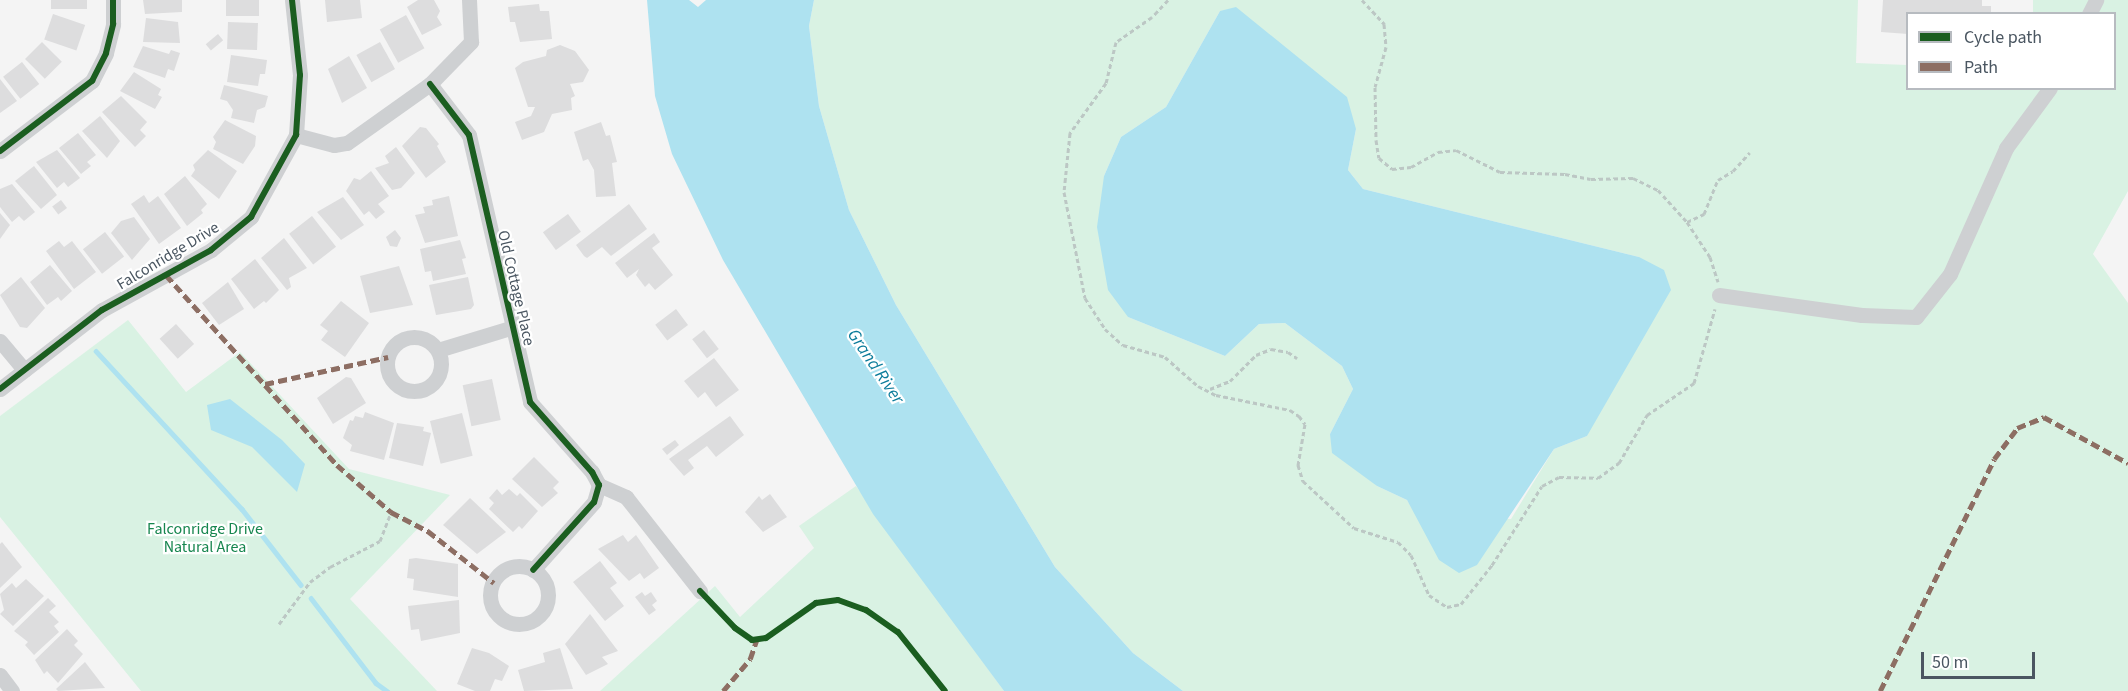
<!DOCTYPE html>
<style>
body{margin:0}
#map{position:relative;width:2128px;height:691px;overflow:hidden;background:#f4f4f4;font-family:"Source Sans 3",sans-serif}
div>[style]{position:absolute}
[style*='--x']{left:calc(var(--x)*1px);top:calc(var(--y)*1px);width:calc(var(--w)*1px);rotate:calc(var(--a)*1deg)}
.green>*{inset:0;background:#d9f2e3}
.water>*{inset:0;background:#aee2f0}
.stream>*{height:4.5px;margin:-2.25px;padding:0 2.25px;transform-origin:2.25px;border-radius:2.25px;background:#aee2f0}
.building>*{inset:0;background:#ddddde;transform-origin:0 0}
.path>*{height:3px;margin-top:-1.5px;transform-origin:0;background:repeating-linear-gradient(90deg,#bcc7c4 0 4.5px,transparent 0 7.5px)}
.minor>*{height:15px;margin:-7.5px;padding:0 7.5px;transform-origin:7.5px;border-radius:7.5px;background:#ced0d2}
.minor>.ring{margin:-7.5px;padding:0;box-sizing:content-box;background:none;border:15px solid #ced0d2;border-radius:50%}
.quiet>*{height:4.5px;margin-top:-2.25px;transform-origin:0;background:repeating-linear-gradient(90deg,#8d6e63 0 9px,transparent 0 13.5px)}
.cycleway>*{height:6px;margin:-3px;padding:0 3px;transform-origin:3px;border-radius:3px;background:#1b5e20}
span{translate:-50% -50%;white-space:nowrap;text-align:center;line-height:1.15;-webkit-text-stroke:4.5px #fff;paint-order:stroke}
.street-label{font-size:16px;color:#4a5661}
.park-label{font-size:16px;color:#17864f}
.water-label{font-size:18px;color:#0c7c9b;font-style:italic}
.legend{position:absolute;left:1906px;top:12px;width:210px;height:78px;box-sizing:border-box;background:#fff;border:2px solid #b7bbc0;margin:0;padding:8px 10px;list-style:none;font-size:18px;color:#4a5661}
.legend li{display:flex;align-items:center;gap:12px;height:30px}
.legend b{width:30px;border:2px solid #b7bbc0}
.scale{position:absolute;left:1921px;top:652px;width:114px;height:27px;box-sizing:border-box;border:3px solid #4a5661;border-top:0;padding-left:8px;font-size:18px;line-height:21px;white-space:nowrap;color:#4a5661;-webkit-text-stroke:4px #fff;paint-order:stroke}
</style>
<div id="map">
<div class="green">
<div style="clip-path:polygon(evenodd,814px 0,1858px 0,1856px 63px,1907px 65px,1908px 88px,2114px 88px,2114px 14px,2033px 13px,2033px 0,2128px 0,2128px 191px,2093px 254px,2128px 303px,2128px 691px,1183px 691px,1133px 653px,1055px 567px,896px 305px,849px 210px,819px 106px,809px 26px,814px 0,1220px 11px,1356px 129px,1348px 170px,1363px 189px,1639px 257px,1587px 436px,1554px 449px,1511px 519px,1415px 513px,1407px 500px,1377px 486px,1330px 434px,1353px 389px,1342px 366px,1285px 323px,1259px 324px,1225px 356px,1128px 317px,1104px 176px,1121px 137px,1166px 107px,1220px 11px)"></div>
<div style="clip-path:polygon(128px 320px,186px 392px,240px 352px,349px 469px,450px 495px,350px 599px,437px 691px,141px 691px,0 517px,0 416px)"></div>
<div style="clip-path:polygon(856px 486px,1004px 691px,600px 691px,715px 586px,740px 617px,814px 548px,799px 526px)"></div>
</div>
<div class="water">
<div style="clip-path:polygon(647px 0,689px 0,698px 7px,706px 0,814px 0,809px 26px,819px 106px,849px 210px,896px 305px,1055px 567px,1133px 653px,1183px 691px,1004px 691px,873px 514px,723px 260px,672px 154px,655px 96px)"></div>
<div style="clip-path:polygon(1236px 7px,1347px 97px,1356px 129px,1348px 170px,1363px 189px,1639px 257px,1664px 270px,1671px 290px,1587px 436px,1554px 449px,1477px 565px,1459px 573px,1439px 560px,1407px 500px,1377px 486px,1332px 453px,1330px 434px,1353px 389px,1342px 366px,1285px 323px,1259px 324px,1225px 356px,1128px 317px,1108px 290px,1097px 227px,1104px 176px,1121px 137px,1166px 107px,1220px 11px)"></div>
<div style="clip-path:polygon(230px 399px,282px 440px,305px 464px,297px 492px,252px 447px,211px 430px,207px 405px)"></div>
</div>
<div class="stream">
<div style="--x:96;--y:351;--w:215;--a:47.3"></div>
<div style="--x:242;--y:509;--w:96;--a:52.2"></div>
<div style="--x:311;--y:598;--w:107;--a:52.6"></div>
<div style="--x:376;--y:683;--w:14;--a:36"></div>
</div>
<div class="building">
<div style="left:51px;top:0;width:36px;height:9px"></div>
<div style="clip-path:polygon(143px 0,182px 0,182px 12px,145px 14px)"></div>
<div style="left:226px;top:0;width:33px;height:16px"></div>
<div style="clip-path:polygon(325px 0,360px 0,362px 18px,327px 22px)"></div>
<div style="clip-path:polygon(418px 0,434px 0,440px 11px,437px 17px,442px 25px,422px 35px,407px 7px)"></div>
<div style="clip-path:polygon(1883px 0,1982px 0,1982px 6px,1991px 6px,1991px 14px,1908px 14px,1908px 34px,1881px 32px)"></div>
<div style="clip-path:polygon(539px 4px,540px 11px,549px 11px,552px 39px,520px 42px,515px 22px,510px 22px,508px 7px)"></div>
<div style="left:53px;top:14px;width:34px;height:27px;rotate:19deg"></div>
<div style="left:406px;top:15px;width:38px;height:30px;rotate:61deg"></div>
<div style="clip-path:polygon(146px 18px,178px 22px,180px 43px,143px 42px)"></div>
<div style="left:228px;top:22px;width:30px;height:27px;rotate:2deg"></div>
<div style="left:218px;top:34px;width:8px;height:16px;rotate:50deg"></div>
<div style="left:42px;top:42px;width:28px;height:24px;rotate:45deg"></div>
<div style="left:380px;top:42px;width:31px;height:27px;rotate:61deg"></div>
<div style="clip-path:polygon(560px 45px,575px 51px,589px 70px,583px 82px,570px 84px,575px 96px,571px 98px,572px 110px,552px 114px,544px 132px,522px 140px,515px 122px,531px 116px,535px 107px,528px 107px,515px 68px,523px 62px,546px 56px,547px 50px)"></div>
<div style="clip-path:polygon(143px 46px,169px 54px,171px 50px,180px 53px,174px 71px,168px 69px,165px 78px,133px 67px)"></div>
<div style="clip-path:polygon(231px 55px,267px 60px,265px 74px,260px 74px,258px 86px,227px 82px)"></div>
<div style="clip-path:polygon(349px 56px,367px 88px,342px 103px,328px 69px)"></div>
<div style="left:22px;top:62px;width:28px;height:24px;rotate:52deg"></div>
<div style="clip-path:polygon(134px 72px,161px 89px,158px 95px,162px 97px,155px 109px,120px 91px)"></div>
<div style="clip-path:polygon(0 79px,17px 101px,0 113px)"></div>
<div style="clip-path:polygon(224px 85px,268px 96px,265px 107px,257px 110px,254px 123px,231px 118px,233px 110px,227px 101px,220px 99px)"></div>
<div style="clip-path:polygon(121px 96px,147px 122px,140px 130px,146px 136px,135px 147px,102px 112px)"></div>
<div style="clip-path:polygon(100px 116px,120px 141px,107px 158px,82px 131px)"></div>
<div style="clip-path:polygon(225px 120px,256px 136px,255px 146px,243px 164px,213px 149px,216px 142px,213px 137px)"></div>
<div style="clip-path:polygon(601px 122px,606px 136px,610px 135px,617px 162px,612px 163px,616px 196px,596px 197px,594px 170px,588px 159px,583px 161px,574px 132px)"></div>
<div style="clip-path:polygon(420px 127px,426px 128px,439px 144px,437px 146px,446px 162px,426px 178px,402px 146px)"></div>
<div style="clip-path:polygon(78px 133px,96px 155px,87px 162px,91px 166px,81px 174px,59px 148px)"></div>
<div style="clip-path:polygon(396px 147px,415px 173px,401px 188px,392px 190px,375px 168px,389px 163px,385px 156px)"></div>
<div style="clip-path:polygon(57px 150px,80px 178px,68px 187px,64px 182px,57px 188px,36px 162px)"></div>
<div style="clip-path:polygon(208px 150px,237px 171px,219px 199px,191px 176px,195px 170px,193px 165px)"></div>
<div style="clip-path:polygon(34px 166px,57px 195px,41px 209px,15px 181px)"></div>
<div style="clip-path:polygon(371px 171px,389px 196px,378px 204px,385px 212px,376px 219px,369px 211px,364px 215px,346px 191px,354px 178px,360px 180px)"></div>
<div style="clip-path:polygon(185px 176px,207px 204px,201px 210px,203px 213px,187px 226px,164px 194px)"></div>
<div style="clip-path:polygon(12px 184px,35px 212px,24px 221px,19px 216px,12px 222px,0 207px,0 189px)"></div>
<div style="clip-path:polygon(144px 195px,149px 203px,158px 196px,181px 228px,159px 244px,131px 204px)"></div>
<div style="clip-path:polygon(449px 196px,458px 236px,425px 243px,415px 215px,425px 213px,423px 207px,433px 205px,432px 200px)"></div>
<div style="clip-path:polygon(343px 197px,364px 225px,341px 240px,317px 212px)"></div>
<div style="left:61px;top:200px;width:10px;height:11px;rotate:53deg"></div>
<div style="clip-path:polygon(629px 204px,647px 229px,611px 256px,602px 247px,587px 258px,584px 256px,576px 245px)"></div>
<div style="clip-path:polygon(0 213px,10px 225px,0 239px)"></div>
<div style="left:568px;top:214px;width:22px;height:31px;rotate:54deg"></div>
<div style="left:312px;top:216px;width:39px;height:29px;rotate:52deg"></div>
<div style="clip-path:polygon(134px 217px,150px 239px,132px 260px,111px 233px,121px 221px)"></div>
<div style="clip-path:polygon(395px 230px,401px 238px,397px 247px,390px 246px,386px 237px)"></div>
<div style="left:105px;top:232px;width:31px;height:28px;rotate:52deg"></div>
<div style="clip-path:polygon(654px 233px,660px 242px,652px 248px,673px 275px,655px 290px,649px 283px,645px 287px,636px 275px,639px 269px,627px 278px,615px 263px)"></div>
<div style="clip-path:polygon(284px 238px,307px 268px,289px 278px,291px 287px,287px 290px,261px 258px)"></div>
<div style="clip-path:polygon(460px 240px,466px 258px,462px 259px,466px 274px,433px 281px,431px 271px,425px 272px,420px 249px)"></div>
<div style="clip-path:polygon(59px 241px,64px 247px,72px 241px,96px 272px,74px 289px,46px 251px)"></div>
<div style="clip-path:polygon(255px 259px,279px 290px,266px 303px,264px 301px,254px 309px,231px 279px)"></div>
<div style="clip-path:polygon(50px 265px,72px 291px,61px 301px,58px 297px,47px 305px,30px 282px)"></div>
<div style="clip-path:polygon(399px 266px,413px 305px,370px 313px,360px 276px)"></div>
<div style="clip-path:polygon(21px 277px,45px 308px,27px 328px,20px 327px,0 295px)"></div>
<div style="clip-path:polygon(468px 277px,474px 305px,471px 309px,436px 315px,429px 285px)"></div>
<div style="clip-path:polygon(228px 282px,244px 309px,219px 325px,202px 303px)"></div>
<div style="clip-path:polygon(341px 301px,369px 323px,345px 357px,321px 340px,328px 331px,320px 325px)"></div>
<div style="left:676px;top:309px;width:20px;height:26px;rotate:53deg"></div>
<div style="left:176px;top:324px;width:27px;height:22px;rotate:48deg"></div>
<div style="left:704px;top:330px;width:24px;height:15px;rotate:52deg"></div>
<div style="clip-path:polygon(714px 358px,739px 390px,716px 407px,705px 392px,698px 398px,684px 381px)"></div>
<div style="clip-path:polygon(346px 377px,351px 378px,366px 403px,333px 424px,317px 398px)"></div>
<div style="left:492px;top:379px;width:42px;height:30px;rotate:78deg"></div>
<div style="clip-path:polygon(365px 412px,394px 423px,384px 460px,350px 451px,352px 445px,343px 438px,350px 420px,353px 421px,355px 416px,363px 418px)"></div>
<div style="left:462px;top:413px;width:44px;height:33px;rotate:76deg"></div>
<div style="clip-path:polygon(730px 416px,744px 435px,716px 457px,707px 446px,688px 460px,694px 468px,684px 476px,669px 459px)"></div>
<div style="clip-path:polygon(397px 423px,424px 427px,423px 431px,431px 433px,423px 466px,389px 458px)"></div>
<div style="clip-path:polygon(675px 440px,679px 445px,667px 455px,662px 449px)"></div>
<div style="clip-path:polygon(534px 457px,559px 482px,553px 488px,558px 493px,542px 507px,512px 479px)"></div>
<div style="clip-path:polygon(497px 489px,502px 495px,509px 489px,517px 496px,520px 493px,538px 511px,522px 529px,519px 526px,513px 532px,489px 509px,494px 503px,489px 498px)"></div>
<div style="clip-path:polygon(770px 494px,787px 517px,763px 532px,745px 512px,759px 496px,762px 500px)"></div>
<div style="clip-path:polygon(470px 498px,506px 532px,477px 554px,443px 525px)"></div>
<div style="clip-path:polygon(623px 535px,628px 542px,636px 535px,659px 568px,644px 579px,640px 573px,629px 581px,598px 549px)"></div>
<div style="clip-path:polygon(2px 542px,22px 567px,0 588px,0 544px)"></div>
<div style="clip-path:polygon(416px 558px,458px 564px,458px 597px,413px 590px,414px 579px,407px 578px,409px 559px)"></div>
<div style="clip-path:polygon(600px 561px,617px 583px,610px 588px,624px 606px,605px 621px,573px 582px)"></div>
<div style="clip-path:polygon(26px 579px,44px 596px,13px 626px,0 614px,4px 610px,0 594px,12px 583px,16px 588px)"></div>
<div style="clip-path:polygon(642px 592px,645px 596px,651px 592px,657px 601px,652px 605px,656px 610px,649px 615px,635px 597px)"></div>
<div style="clip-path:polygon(48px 598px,56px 606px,49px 612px,59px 622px,54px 626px,59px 632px,34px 655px,25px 645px,28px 642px,14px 631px)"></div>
<div style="clip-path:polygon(459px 600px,460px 633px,421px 641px,419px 629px,411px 630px,408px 606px)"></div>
<div style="clip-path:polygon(590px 614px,618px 651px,602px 657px,608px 664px,586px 675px,565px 644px)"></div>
<div style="clip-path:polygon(67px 629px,78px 641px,74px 645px,83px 654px,58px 683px,47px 671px,44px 674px,35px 660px)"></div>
<div style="clip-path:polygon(472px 648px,489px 653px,509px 666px,502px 681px,495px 679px,490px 691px,475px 691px,457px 684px)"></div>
<div style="clip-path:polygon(560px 648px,573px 689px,524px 691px,518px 670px,545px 662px,543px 653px)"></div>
<div style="clip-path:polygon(85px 662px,105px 688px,58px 691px,56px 689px)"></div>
</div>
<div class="path">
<div style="--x:1168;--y:0;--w:23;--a:133"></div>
<div style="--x:1152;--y:17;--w:44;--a:145.2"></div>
<div style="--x:1116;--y:42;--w:42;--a:103.7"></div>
<div style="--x:1106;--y:83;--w:62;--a:125.8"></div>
<div style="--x:1070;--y:133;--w:59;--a:95.8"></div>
<div style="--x:1064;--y:192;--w:108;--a:78.8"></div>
<div style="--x:1085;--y:298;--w:37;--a:57"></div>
<div style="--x:1105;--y:329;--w:24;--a:42"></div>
<div style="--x:1123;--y:345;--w:44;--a:15.9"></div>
<div style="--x:1165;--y:357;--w:44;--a:41.3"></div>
<div style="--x:1198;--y:386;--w:20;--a:27"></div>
<div style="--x:1216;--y:395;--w:76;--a:11.5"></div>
<div style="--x:1290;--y:410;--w:11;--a:34"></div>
<div style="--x:1299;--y:416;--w:10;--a:53"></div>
<div style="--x:1305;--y:424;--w:42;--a:99.7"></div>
<div style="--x:1298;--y:465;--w:17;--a:73"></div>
<div style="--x:1303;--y:481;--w:69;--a:42.7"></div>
<div style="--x:1354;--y:528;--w:46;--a:17.7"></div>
<div style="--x:1398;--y:542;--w:18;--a:45"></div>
<div style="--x:1411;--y:555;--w:44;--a:65.8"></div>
<div style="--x:1429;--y:595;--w:22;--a:34"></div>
<div style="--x:1447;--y:607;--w:14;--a:-12"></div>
<div style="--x:1461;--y:604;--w:50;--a:-51.5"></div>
<div style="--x:1492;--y:565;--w:93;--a:-57.7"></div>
<div style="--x:1542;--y:486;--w:19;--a:-28"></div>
<div style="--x:1559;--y:477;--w:39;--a:1"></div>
<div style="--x:1598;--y:478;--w:26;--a:-36"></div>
<div style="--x:1619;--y:463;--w:56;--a:-59.7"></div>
<div style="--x:1647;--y:415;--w:57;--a:-34.2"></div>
<div style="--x:1694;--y:383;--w:77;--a:-74.2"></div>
<div style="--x:1362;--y:0;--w:33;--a:47"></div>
<div style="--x:1384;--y:24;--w:23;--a:85"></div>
<div style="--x:1386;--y:47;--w:41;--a:105.4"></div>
<div style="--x:1375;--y:87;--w:53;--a:88.9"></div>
<div style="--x:1376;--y:140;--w:18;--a:81"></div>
<div style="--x:1379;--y:158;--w:17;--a:40"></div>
<div style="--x:1392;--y:169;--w:19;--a:-6"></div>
<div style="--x:1411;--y:167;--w:31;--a:-29"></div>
<div style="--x:1438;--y:152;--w:18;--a:-6"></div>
<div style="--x:1456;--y:150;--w:49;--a:26.6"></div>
<div style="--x:1500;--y:172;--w:65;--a:1.8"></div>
<div style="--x:1565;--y:174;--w:26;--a:11"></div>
<div style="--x:1591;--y:179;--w:42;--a:-1.4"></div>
<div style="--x:1633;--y:178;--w:28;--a:26"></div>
<div style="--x:1658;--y:190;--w:43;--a:47.8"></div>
<div style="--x:1687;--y:222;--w:42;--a:56.7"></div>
<div style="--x:1710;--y:257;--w:26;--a:72"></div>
<div style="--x:1687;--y:222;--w:19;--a:-25"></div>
<div style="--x:1704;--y:214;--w:37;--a:-68"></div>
<div style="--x:1718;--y:180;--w:17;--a:-31"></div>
<div style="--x:1733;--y:171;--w:25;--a:-48"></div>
<div style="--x:1210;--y:389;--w:22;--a:-22"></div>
<div style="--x:1230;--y:381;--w:37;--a:-45"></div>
<div style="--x:1256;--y:355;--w:16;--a:-22"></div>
<div style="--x:1271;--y:349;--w:17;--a:10"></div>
<div style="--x:1288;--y:352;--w:11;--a:34"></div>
<div style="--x:279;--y:624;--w:52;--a:-53.6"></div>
<div style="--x:310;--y:582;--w:25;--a:-37"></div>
<div style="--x:330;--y:567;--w:56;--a:-27.5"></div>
<div style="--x:380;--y:541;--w:31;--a:-69"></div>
</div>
<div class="minor">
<div style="--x:2089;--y:14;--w:16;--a:-63"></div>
<div style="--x:430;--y:84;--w:64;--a:52.6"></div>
<div style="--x:469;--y:135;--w:274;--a:77.1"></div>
<div style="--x:530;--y:402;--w:94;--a:48.5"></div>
<div style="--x:592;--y:472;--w:15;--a:62"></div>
<div style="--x:599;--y:485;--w:30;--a:24"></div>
<div style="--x:626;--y:497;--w:120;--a:51.8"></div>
<div style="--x:296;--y:135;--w:39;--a:15"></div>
<div style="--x:334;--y:145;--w:13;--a:-9"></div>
<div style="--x:347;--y:143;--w:102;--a:-35.4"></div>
<div style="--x:430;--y:84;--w:59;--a:-45.7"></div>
<div style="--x:471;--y:42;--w:42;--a:-92.7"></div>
<div style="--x:0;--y:151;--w:116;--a:-37.3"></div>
<div style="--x:92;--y:81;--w:31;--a:-63"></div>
<div style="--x:106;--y:53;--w:30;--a:-76"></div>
<div style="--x:113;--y:24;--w:24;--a:-90"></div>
<div style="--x:1719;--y:295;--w:144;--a:8"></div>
<div style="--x:1862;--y:315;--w:54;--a:2.1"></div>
<div style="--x:1916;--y:317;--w:55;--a:-51.7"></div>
<div style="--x:1950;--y:274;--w:138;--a:-66"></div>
<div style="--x:2006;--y:148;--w:74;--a:-53.7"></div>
<div class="ring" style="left:387px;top:337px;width:39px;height:39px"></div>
<div style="--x:0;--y:341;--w:38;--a:50"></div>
<div style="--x:438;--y:350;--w:75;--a:-17"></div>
<div style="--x:0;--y:389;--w:129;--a:-37.8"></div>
<div style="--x:102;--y:310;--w:124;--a:-28.8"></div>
<div style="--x:211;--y:250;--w:52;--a:-39.5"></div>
<div style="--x:251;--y:217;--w:94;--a:-61.2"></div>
<div style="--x:296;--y:135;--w:60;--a:-86.2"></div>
<div style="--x:300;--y:75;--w:75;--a:-96.1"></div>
<div class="ring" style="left:490px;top:566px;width:43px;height:43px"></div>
<div style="--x:533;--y:570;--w:91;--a:-48.1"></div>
<div style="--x:594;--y:502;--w:18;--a:-74"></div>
<div style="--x:0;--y:675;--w:20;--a:53"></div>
</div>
<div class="quiet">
<div style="--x:166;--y:275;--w:256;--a:48"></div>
<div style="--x:337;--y:465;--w:72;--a:41"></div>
<div style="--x:391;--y:512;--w:42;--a:27.2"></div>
<div style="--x:428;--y:531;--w:84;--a:38.2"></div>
<div style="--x:265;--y:384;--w:126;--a:-12.4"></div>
<div style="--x:723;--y:691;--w:42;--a:-49.8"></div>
<div style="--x:750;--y:659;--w:21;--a:-71"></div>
<div style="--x:1880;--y:691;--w:258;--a:-63.8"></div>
<div style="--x:1994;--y:459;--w:39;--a:-53"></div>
<div style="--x:2017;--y:428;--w:29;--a:-22"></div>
<div style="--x:2044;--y:417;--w:96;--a:28.7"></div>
</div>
<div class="cycleway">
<div style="--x:430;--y:84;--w:64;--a:52.6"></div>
<div style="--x:469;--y:135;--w:274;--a:77.1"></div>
<div style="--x:530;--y:402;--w:94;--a:48.5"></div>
<div style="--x:592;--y:472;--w:15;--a:62"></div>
<div style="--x:599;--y:485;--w:18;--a:106"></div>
<div style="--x:594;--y:502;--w:91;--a:131.9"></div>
<div style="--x:0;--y:151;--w:116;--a:-37.3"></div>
<div style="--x:92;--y:81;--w:31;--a:-63"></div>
<div style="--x:106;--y:53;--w:30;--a:-76"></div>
<div style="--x:113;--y:24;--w:24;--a:-90"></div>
<div style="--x:0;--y:389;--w:129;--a:-37.8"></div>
<div style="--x:102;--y:310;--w:124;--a:-28.8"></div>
<div style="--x:211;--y:250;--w:52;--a:-39.5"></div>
<div style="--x:251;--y:217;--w:94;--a:-61.2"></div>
<div style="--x:296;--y:135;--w:60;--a:-86.2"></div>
<div style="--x:300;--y:75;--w:75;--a:-96.1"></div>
<div style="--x:700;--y:591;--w:51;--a:46.6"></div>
<div style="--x:735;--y:628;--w:21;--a:35"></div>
<div style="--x:752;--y:640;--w:14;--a:-8"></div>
<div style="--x:766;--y:638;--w:61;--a:-35"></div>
<div style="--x:816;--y:603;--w:22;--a:-8"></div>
<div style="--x:838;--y:600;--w:30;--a:20"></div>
<div style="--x:866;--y:610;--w:39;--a:35"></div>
<div style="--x:898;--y:632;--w:75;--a:51.5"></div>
</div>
<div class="street-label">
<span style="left:168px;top:256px;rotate:-31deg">Falconridge Drive</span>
<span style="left:516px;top:288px;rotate:77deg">Old Cottage Place</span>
</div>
<div class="park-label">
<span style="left:205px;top:538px">Falconridge Drive<br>Natural Area</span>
</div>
<div class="water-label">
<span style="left:875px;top:367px;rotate:56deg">Grand River</span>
</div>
<ul class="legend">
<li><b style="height:8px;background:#1b5e20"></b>Cycle path</li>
<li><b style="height:8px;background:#8d6e63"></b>Path</li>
</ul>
<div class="scale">50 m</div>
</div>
